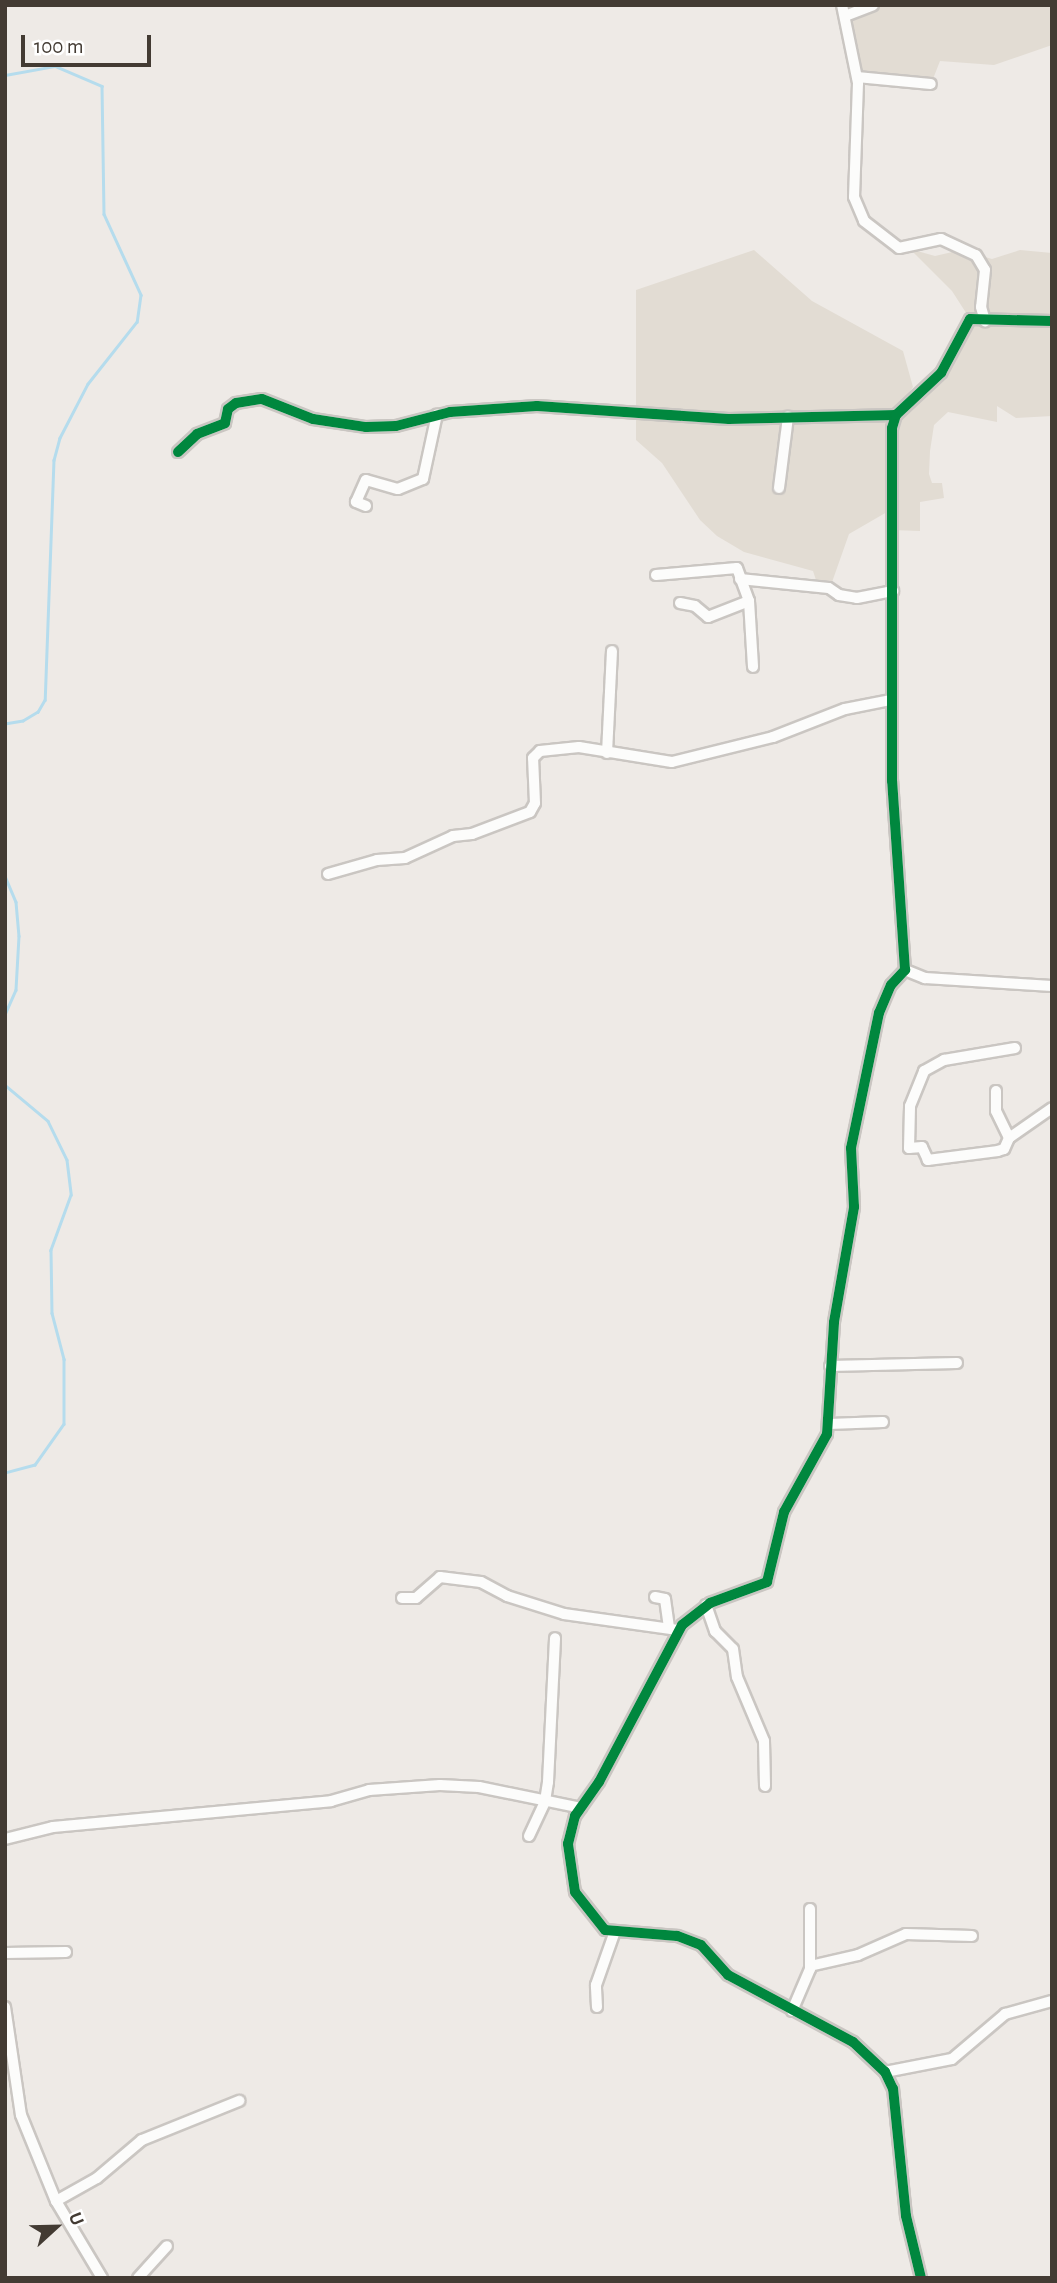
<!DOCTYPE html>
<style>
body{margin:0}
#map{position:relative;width:1057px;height:2283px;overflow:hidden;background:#eeeae6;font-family:"Alegreya Sans",sans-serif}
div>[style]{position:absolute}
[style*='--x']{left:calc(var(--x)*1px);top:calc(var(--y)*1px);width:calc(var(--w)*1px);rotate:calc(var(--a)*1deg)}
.residential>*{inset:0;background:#e2dcd3}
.stream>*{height:2.5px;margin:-1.25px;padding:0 1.25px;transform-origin:1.25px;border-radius:1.25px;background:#b5dced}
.roads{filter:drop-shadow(2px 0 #cac6c2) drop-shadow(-2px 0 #cac6c2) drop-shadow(0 2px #cac6c2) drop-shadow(0 -2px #cac6c2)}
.minor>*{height:10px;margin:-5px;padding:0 5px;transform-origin:5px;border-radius:5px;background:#fcfcfb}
.cycleway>*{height:10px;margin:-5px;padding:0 5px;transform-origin:5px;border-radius:5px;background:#00873e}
span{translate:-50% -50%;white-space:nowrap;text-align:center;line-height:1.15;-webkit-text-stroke:7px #fff;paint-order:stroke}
.frame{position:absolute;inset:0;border:7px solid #433b33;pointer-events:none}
.north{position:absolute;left:21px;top:2192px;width:70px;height:70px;-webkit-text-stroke:5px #fff;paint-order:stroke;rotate:68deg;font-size:19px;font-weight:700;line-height:28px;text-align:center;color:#433b33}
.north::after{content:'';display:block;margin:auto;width:24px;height:32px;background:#433b33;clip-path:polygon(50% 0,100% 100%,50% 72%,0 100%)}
.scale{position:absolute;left:21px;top:35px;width:130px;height:32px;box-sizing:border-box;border:4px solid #433b33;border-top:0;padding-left:9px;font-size:21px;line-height:24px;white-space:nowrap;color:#433b33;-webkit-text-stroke:5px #fff;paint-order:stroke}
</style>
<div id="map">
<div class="residential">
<div style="clip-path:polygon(866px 5px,1052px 5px,1052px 45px,994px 65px,940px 61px,931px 84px,857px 77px,845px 16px)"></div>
<div style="clip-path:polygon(910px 249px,935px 256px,961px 250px,992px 259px,1020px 250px,1052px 253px,1052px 416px,1016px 418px,997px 406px,997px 422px,948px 412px,934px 425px,930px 451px,929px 474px,932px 483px,942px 483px,944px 498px,920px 502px,920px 531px,892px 530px,898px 416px,941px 373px,970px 319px,952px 291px)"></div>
<div style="clip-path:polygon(754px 250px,812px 301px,903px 351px,913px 387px,890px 421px,887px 512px,849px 534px,831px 585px,817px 583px,813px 571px,744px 552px,717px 536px,700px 520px,662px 463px,636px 440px,636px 290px)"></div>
</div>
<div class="stream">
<div style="--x:5;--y:75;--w:51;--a:-10.2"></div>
<div style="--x:55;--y:66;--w:51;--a:23.1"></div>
<div style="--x:102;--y:86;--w:128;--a:89.1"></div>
<div style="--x:104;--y:214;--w:89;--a:65.4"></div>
<div style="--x:141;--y:295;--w:27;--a:98"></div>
<div style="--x:137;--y:322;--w:79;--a:128.3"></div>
<div style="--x:88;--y:384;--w:61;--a:117.4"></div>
<div style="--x:60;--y:438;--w:23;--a:105"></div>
<div style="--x:54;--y:460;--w:240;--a:92.1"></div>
<div style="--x:45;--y:700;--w:14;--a:120"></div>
<div style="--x:38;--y:712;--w:17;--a:149"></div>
<div style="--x:23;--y:721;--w:18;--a:171"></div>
<div style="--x:5;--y:876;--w:28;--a:67"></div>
<div style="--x:16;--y:902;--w:34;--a:85"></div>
<div style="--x:19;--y:936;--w:54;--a:93.2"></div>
<div style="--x:16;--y:990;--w:27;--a:114"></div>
<div style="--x:5;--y:1085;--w:56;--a:39.9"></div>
<div style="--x:48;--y:1121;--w:43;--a:64"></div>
<div style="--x:67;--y:1160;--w:35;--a:83"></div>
<div style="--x:71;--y:1195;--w:59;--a:110"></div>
<div style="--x:51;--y:1250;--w:63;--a:89.1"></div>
<div style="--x:52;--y:1313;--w:48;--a:75.4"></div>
<div style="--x:64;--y:1359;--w:65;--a:90"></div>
<div style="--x:64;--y:1424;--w:50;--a:125.3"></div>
<div style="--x:35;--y:1465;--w:31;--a:165"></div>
</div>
<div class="roads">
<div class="minor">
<div style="--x:842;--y:5;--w:80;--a:78.4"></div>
<div style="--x:858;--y:83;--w:114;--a:92"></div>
<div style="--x:854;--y:197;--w:26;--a:67"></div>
<div style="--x:864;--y:221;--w:44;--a:37.6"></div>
<div style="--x:899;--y:248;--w:43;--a:-12.1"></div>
<div style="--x:941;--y:239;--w:38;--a:25"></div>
<div style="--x:976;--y:255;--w:17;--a:59"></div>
<div style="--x:985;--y:270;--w:37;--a:96"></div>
<div style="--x:981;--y:307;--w:15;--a:74"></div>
<div style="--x:845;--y:16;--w:30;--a:-21"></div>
<div style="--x:857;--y:77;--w:74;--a:5.4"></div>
<div style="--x:178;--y:452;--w:26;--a:-43"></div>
<div style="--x:197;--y:434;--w:30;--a:-21"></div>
<div style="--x:225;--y:423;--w:14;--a:-78"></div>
<div style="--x:228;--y:409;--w:10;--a:-37"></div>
<div style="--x:236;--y:403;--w:26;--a:-9"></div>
<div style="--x:262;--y:399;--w:55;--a:21.4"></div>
<div style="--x:313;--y:419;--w:54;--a:8.6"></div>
<div style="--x:366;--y:427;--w:30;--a:-2"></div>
<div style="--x:396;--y:426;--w:56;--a:-14.5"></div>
<div style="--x:450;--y:412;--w:87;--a:-3.9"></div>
<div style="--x:537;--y:406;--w:192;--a:3.9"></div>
<div style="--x:729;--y:419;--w:167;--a:-1.4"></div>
<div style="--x:779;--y:488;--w:72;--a:-82.8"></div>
<div style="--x:366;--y:506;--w:11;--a:-158"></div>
<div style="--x:356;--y:502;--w:24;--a:-66"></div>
<div style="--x:366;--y:480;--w:33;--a:16"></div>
<div style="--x:398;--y:489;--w:27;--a:-22"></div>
<div style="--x:423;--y:479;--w:66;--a:-77.8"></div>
<div style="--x:656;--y:575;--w:81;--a:-4.9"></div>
<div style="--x:737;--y:568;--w:35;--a:70"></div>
<div style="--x:749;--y:601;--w:66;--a:86.5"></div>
<div style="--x:740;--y:579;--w:89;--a:5.8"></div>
<div style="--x:829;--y:588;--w:12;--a:35"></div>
<div style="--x:839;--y:595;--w:18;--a:9"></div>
<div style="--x:857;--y:598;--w:37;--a:-11"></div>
<div style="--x:680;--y:603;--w:15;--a:11"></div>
<div style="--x:695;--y:606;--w:17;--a:40"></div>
<div style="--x:708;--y:617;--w:44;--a:-21.3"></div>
<div style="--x:607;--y:753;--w:102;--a:-87.2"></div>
<div style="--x:328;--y:874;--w:51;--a:-15.9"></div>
<div style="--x:377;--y:860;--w:28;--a:-4"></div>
<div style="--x:405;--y:858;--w:53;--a:-24.6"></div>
<div style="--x:453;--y:836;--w:19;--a:-6"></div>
<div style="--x:472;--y:834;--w:62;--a:-20.8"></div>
<div style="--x:530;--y:812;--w:10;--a:-61"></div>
<div style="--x:535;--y:803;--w:45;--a:-92.5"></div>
<div style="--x:533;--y:758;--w:10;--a:-45"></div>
<div style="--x:540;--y:751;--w:39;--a:-6"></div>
<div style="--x:579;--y:747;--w:94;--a:9.2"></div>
<div style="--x:672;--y:762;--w:104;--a:-13.9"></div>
<div style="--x:773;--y:737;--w:77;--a:-21.3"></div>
<div style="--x:845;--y:709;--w:47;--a:-11.1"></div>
<div style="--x:905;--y:970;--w:22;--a:22"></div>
<div style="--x:925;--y:978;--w:127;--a:3.6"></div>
<div style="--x:996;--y:1091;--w:20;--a:90"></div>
<div style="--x:996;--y:1111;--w:30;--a:64"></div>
<div style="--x:1009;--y:1138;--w:52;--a:-34.9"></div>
<div style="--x:1009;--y:1138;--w:12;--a:114"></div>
<div style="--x:1004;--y:1149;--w:6;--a:162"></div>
<div style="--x:998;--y:1151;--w:71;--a:172.7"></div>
<div style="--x:928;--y:1160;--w:14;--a:-115"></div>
<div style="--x:922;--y:1147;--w:13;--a:176"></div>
<div style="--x:909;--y:1148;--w:42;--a:-88.6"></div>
<div style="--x:910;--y:1106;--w:38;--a:-68"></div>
<div style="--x:924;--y:1071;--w:23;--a:-29"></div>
<div style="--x:944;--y:1060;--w:72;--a:-9.6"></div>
<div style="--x:830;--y:1366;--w:127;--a:-1.4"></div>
<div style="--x:829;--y:1424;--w:54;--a:-2.1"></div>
<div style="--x:655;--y:1597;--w:10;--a:11"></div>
<div style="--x:665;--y:1599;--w:27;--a:82"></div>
<div style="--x:402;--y:1598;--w:14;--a:0"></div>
<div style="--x:416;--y:1598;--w:32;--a:-41"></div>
<div style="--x:440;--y:1577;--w:41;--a:7"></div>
<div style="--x:481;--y:1582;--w:30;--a:28"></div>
<div style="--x:507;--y:1596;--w:60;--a:17.5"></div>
<div style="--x:564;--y:1614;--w:115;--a:8"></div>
<div style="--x:706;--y:1605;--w:28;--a:71"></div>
<div style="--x:715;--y:1631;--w:25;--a:45"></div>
<div style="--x:733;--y:1649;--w:28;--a:82"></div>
<div style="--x:737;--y:1677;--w:69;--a:67.1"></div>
<div style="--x:764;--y:1741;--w:45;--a:88.7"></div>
<div style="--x:529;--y:1836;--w:38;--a:-65"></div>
<div style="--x:545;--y:1801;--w:19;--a:-81"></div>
<div style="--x:548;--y:1782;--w:144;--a:-87.2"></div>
<div style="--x:5;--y:1839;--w:49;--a:-14"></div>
<div style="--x:53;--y:1827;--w:279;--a:-5.3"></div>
<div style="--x:331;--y:1801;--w:40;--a:-16"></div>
<div style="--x:369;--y:1790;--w:71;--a:-4"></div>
<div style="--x:440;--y:1785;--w:39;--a:3"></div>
<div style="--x:479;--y:1787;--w:104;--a:11.6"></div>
<div style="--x:5;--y:1953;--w:61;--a:-0.9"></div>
<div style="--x:810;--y:1966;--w:49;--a:-12.9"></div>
<div style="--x:858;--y:1955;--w:52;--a:-23.6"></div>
<div style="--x:906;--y:1934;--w:66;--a:1.7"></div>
<div style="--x:5;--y:2007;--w:109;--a:81.6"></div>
<div style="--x:21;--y:2115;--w:93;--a:67.9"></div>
<div style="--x:56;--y:2201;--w:90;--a:59.1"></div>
<div style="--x:597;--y:2007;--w:22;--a:-93"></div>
<div style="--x:596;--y:1985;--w:54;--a:-70.6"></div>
<div style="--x:792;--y:2011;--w:46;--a:-66.8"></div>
<div style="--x:810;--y:1969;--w:60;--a:-90"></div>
<div style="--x:885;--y:2072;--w:68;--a:-11"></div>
<div style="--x:952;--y:2059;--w:70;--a:-40.3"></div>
<div style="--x:1005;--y:2014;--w:49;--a:-15.5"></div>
<div style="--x:56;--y:2201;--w:47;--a:-29.3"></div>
<div style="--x:97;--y:2178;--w:59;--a:-40.2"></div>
<div style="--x:142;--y:2140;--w:105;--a:-21.9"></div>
<div style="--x:138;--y:2278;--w:43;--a:-47.8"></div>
<div style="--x:921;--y:2278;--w:64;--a:-103.6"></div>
<div style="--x:906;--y:2216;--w:128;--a:-95.8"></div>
<div style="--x:893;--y:2089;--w:19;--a:-115"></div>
<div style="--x:885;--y:2072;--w:44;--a:-136.8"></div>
<div style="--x:853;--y:2042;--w:142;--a:-151.8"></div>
<div style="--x:728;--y:1975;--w:40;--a:-132"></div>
<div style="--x:701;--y:1945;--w:26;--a:-159"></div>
<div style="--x:677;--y:1936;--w:72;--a:-175.2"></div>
<div style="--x:605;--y:1930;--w:48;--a:-128.3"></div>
<div style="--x:575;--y:1892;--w:49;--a:-98.3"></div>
<div style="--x:568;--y:1844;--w:29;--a:-76"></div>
<div style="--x:575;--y:1816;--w:42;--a:-54.8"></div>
<div style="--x:599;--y:1782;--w:178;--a:-62.1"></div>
<div style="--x:682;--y:1625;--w:36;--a:-38"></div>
<div style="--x:710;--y:1603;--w:61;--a:-20.2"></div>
<div style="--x:767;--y:1582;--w:72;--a:-76.3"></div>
<div style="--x:784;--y:1512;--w:89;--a:-61.1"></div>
<div style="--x:827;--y:1434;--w:112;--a:-86.4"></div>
<div style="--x:834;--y:1322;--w:117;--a:-80.1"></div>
<div style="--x:854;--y:1207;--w:59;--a:-92.9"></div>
<div style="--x:851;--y:1148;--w:138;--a:-78.3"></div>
<div style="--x:879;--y:1013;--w:30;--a:-67"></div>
<div style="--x:891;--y:985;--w:21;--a:-47"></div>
<div style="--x:905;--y:970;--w:189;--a:-93.9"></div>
<div style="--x:892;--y:781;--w:353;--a:-90"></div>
<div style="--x:892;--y:428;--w:14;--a:-73"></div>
<div style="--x:896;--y:415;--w:62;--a:-43"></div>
<div style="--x:941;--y:373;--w:61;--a:-61.8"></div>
<div style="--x:970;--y:319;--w:82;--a:1.4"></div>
</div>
</div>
<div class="cycleway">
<div style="--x:178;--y:452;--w:26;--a:-43"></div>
<div style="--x:197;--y:434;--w:30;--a:-21"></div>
<div style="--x:225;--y:423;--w:14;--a:-78"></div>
<div style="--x:228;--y:409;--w:10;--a:-37"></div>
<div style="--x:236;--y:403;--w:26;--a:-9"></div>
<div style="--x:262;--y:399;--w:55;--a:21.4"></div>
<div style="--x:313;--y:419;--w:54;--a:8.6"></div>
<div style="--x:366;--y:427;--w:30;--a:-2"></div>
<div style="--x:396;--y:426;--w:56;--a:-14.5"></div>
<div style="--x:450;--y:412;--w:87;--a:-3.9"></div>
<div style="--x:537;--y:406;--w:192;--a:3.9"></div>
<div style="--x:729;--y:419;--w:167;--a:-1.4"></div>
<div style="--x:921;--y:2278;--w:64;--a:-103.6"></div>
<div style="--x:906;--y:2216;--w:128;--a:-95.8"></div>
<div style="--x:893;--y:2089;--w:19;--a:-115"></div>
<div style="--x:885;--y:2072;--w:44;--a:-136.8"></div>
<div style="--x:853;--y:2042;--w:142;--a:-151.8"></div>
<div style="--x:728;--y:1975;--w:40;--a:-132"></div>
<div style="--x:701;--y:1945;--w:26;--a:-159"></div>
<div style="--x:677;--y:1936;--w:72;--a:-175.2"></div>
<div style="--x:605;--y:1930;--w:48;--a:-128.3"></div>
<div style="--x:575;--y:1892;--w:49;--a:-98.3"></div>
<div style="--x:568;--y:1844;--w:29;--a:-76"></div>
<div style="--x:575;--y:1816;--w:42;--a:-54.8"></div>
<div style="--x:599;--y:1782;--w:178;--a:-62.1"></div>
<div style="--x:682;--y:1625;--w:36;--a:-38"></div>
<div style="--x:710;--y:1603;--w:61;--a:-20.2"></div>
<div style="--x:767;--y:1582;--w:72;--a:-76.3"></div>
<div style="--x:784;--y:1512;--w:89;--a:-61.1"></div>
<div style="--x:827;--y:1434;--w:112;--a:-86.4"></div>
<div style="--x:834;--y:1322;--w:117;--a:-80.1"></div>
<div style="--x:854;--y:1207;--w:59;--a:-92.9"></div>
<div style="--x:851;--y:1148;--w:138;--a:-78.3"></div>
<div style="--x:879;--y:1013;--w:30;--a:-67"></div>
<div style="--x:891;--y:985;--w:21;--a:-47"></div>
<div style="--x:905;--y:970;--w:189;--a:-93.9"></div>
<div style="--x:892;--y:781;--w:353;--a:-90"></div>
<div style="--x:892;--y:428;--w:14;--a:-73"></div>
<div style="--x:896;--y:415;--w:62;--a:-43"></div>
<div style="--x:941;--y:373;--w:61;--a:-61.8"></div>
<div style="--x:970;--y:319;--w:82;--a:1.4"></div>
</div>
<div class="frame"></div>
<div class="north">U</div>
<div class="scale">100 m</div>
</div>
